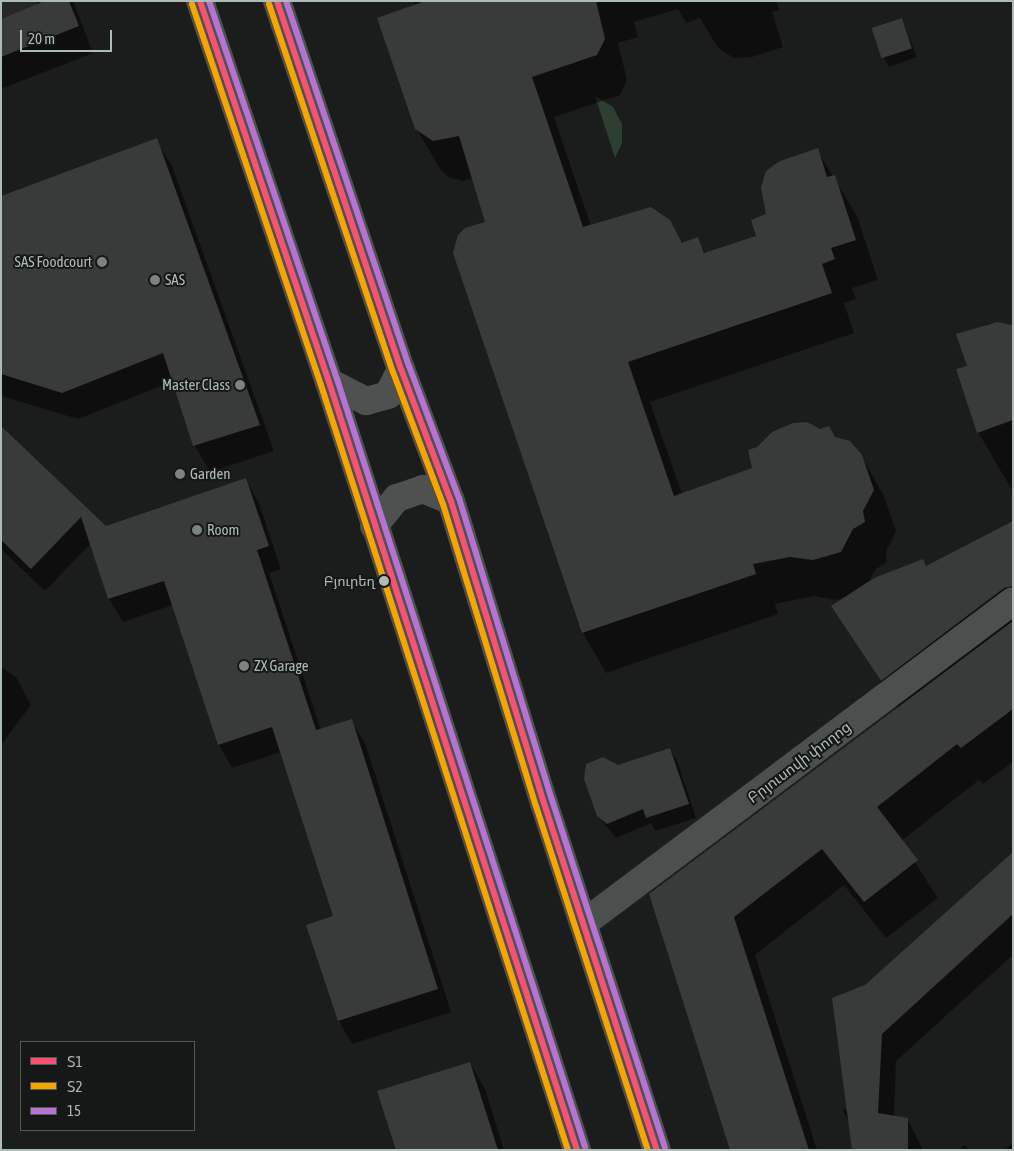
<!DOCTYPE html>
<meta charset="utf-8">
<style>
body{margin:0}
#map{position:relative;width:1014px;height:1151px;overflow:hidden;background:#1b1c1c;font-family:"Asap Condensed","Noto Sans Armenian",sans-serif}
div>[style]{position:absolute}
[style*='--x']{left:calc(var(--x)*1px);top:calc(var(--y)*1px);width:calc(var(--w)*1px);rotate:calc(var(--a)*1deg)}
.built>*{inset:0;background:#252827}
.water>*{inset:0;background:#2e3e31}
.shadow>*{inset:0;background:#0007}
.building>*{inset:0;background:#393a3a;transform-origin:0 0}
.minor>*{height:28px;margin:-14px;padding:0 14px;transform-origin:14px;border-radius:14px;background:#4b4f4d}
.primary>*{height:28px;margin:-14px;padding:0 14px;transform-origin:14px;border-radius:14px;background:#4e514f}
.bus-1>*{height:6px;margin:-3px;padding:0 3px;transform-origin:3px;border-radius:3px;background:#f65372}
.bus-2>*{height:6px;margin:-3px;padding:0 3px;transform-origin:3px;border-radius:3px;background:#f7a600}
.bus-3>*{height:6px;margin:-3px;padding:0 3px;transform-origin:3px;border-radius:3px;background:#b673d3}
.dots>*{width:14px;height:14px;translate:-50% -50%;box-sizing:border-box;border:2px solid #151817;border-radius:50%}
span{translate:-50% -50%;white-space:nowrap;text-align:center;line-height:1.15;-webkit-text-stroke:4px #151817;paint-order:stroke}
.bus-label{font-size:14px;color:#adbcb4}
.right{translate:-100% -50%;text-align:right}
.poi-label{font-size:15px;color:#adbcb4}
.left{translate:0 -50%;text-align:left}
.street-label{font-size:15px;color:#adbcb4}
.frame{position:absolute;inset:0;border:2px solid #adbcb4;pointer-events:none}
.legend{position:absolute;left:20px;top:1041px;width:175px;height:90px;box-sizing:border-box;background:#151817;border:1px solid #525a56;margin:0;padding:6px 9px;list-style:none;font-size:15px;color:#adbcb4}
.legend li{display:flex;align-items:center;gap:10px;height:25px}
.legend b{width:25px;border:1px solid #525a56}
.scale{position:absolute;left:20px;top:30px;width:92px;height:22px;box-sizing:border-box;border:2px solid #adbcb4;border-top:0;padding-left:6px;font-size:15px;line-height:18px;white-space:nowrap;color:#adbcb4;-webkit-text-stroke:4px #151817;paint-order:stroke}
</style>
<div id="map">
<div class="built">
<div style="clip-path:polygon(1px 1px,35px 1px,37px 4px,1px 19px)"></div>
</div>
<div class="water">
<div style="clip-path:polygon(595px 96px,613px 107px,622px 124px,622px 143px,615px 158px)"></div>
</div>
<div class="shadow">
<div style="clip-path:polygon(37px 1px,73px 1px,93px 53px,1px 89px,1px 20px,38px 5px)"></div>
<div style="clip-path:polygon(414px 1px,777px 1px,779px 10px,772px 12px,783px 47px,752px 57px,734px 58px,718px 48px,700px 18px,686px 23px,678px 9px,634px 22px,638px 37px,618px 43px,627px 80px,620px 95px,554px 117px,591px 226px,669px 221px,683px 244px,698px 239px,706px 254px,757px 236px,767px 215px,817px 150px,857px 216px,878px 280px,852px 288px,856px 299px,844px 303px,854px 333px,650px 402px,682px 494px,835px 438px,861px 455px,884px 496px,896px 531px,886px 552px,887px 562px,876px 569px,868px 583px,926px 568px,1013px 523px,1013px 762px,983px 784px,979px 780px,901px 841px,938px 898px,886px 938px,844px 885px,755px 955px,817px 1150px,733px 1150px,650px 895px,898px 709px,833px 606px,846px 597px,836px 600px,814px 596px,775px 604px,778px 614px,606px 673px,583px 633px,454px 253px,487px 223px,473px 178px,463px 181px,450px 178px,440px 169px,416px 128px)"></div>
<div style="clip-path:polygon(902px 19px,917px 57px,889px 67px,884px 58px)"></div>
<div style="clip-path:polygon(156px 140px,172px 166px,274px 451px,210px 472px,195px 446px,173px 381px,78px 419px,1px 396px,1px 197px)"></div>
<div style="clip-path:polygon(988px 324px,1007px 325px,1013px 329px,1013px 492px,978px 432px,968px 367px,958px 335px)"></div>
<div style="clip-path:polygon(1px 427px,105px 527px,246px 480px,259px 503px,281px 569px,269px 573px,321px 730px,351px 720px,365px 743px,451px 1012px,352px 1044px,339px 1021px,334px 917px,281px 752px,232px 768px,219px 745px,173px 605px,123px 622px,109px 599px,91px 543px,45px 591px,1px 549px)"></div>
<div style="clip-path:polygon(1px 667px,16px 677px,31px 705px,1px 745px)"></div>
<div style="clip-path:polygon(670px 749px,678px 763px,696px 818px,655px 831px,651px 823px,616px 838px,598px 816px,618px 767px)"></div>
<div style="clip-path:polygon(1013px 854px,1013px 955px,896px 1061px,894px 1117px,908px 1120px,923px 1150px,853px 1150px,849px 1122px,842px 1109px,848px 1110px,865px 986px)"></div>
<div style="clip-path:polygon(470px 1063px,485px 1089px,504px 1150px,397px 1150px)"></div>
<div style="clip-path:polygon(1013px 1142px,1013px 1150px,1005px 1150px)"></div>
<div style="clip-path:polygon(965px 1145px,969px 1150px,959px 1150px)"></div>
</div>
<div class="building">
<div style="clip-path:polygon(44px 1px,69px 1px,79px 26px,1px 57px,1px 19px)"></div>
<div style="clip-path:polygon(425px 1px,596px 1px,605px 39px,597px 55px,532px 77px,583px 227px,651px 207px,670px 220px,682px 243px,698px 237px,704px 253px,756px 236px,751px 220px,766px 214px,761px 188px,766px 171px,780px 161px,818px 148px,827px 177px,835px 175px,856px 240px,831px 248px,835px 259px,822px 264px,832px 293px,628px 362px,674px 496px,752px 468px,748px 450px,757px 447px,772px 432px,793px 423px,807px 422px,820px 429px,829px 426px,835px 437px,850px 441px,862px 455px,874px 490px,863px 511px,865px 522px,853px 529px,841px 552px,813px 560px,790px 557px,753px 564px,756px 574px,582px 633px,453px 253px,458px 235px,465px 228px,485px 222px,459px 136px,433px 141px,415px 129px,377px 18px)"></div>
<div style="left:902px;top:18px;width:32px;height:32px;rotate:72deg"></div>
<div style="clip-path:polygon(157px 138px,260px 425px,193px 446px,163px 353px,62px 393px,1px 374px,1px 196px)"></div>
<div style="clip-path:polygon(997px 322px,1013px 325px,1013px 420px,977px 433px,956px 369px,967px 366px,956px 334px)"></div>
<div style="clip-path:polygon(1px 426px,106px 526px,246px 478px,269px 546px,257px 550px,316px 730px,352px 719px,438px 989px,338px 1021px,306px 925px,333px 916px,272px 727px,218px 745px,164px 581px,108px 599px,81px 517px,31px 569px,1px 540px)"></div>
<div style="clip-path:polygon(1013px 521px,1013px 586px,1004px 588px,881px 681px,831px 606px,874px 578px,923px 559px,926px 566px)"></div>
<div style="clip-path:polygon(1013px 621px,1013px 709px,961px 748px,957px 744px,877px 807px,918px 860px,864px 902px,822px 849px,734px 917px,809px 1150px,730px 1150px,649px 894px)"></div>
<div style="clip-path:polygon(670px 748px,689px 804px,646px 818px,643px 809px,607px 824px,597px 816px,584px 779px,586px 764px,603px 757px,618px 765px)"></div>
<div style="clip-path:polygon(1013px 852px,1013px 914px,882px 1034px,878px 1113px,908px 1118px,908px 1150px,852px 1150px,832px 998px,865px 985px)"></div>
<div style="clip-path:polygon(470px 1062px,498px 1150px,396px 1150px,377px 1091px)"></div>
</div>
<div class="minor">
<div style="--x:584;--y:923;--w:536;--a:-36.89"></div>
</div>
<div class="primary">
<div style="--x:200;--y:1;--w:402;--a:71.3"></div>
<div style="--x:329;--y:382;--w:807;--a:72.1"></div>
<div style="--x:277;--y:1;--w:388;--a:71.4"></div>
<div style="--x:401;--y:369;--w:141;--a:69.3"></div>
<div style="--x:451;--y:501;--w:316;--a:72.9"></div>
<div style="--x:544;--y:803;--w:365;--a:72"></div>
<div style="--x:329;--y:382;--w:42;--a:27.2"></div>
<div style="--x:366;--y:401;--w:23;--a:-15"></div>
<div style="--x:388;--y:395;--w:29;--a:-63"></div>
<div style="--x:374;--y:526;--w:36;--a:-51"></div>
<div style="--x:397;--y:498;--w:28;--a:-19"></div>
<div style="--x:423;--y:489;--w:30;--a:23"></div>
</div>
<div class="bus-1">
<div style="--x:200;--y:1;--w:402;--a:71.3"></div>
<div style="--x:329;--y:382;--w:807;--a:72.1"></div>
<div style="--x:277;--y:1;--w:388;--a:71.4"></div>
<div style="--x:401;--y:369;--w:141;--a:69.3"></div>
<div style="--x:451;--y:501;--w:316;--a:72.9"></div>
<div style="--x:544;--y:803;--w:365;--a:72"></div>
</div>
<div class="bus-2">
<div style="--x:192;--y:4;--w:402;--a:71.3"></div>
<div style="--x:321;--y:385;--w:804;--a:72.11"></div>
<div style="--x:269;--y:4;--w:388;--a:71.4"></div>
<div style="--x:393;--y:372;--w:141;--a:69.3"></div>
<div style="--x:443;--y:504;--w:316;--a:72.9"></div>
<div style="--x:536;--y:806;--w:362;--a:72"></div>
</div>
<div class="bus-3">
<div style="--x:209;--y:1;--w:399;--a:71.3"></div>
<div style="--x:337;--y:379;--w:807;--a:72.1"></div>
<div style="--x:286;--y:1;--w:385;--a:71.4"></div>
<div style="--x:409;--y:366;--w:141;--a:69.3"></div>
<div style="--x:459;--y:498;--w:316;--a:72.9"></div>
<div style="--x:552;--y:800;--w:365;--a:72"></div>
</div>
<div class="dots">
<div style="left:102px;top:262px;background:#7a847f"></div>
<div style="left:155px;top:280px;background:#7a847f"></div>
<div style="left:240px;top:385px;background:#7a847f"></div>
<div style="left:180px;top:474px;background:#7a847f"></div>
<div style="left:197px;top:530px;background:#7a847f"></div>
<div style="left:384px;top:581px;background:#adbcb4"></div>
<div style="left:244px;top:666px;background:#7a847f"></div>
</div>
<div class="bus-label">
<span class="right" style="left:375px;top:581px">Բյուրեղ</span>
</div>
<div class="poi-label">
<span class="right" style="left:92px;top:262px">SAS Foodcourt</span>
<span class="left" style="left:165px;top:280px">SAS</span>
<span class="right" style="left:230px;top:385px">Master Class</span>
<span class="left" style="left:190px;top:474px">Garden</span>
<span class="left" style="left:207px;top:530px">Room</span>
<span class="left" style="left:254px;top:666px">ZX Garage</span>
</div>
<div class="street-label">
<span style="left:799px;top:762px;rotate:-37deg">Բրյուսովի փողոց</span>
</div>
<div class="frame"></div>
<ul class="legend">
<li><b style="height:6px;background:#f65372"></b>Տ1</li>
<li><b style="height:6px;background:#f7a600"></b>Տ2</li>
<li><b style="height:6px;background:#b673d3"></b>15</li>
</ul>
<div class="scale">20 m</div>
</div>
